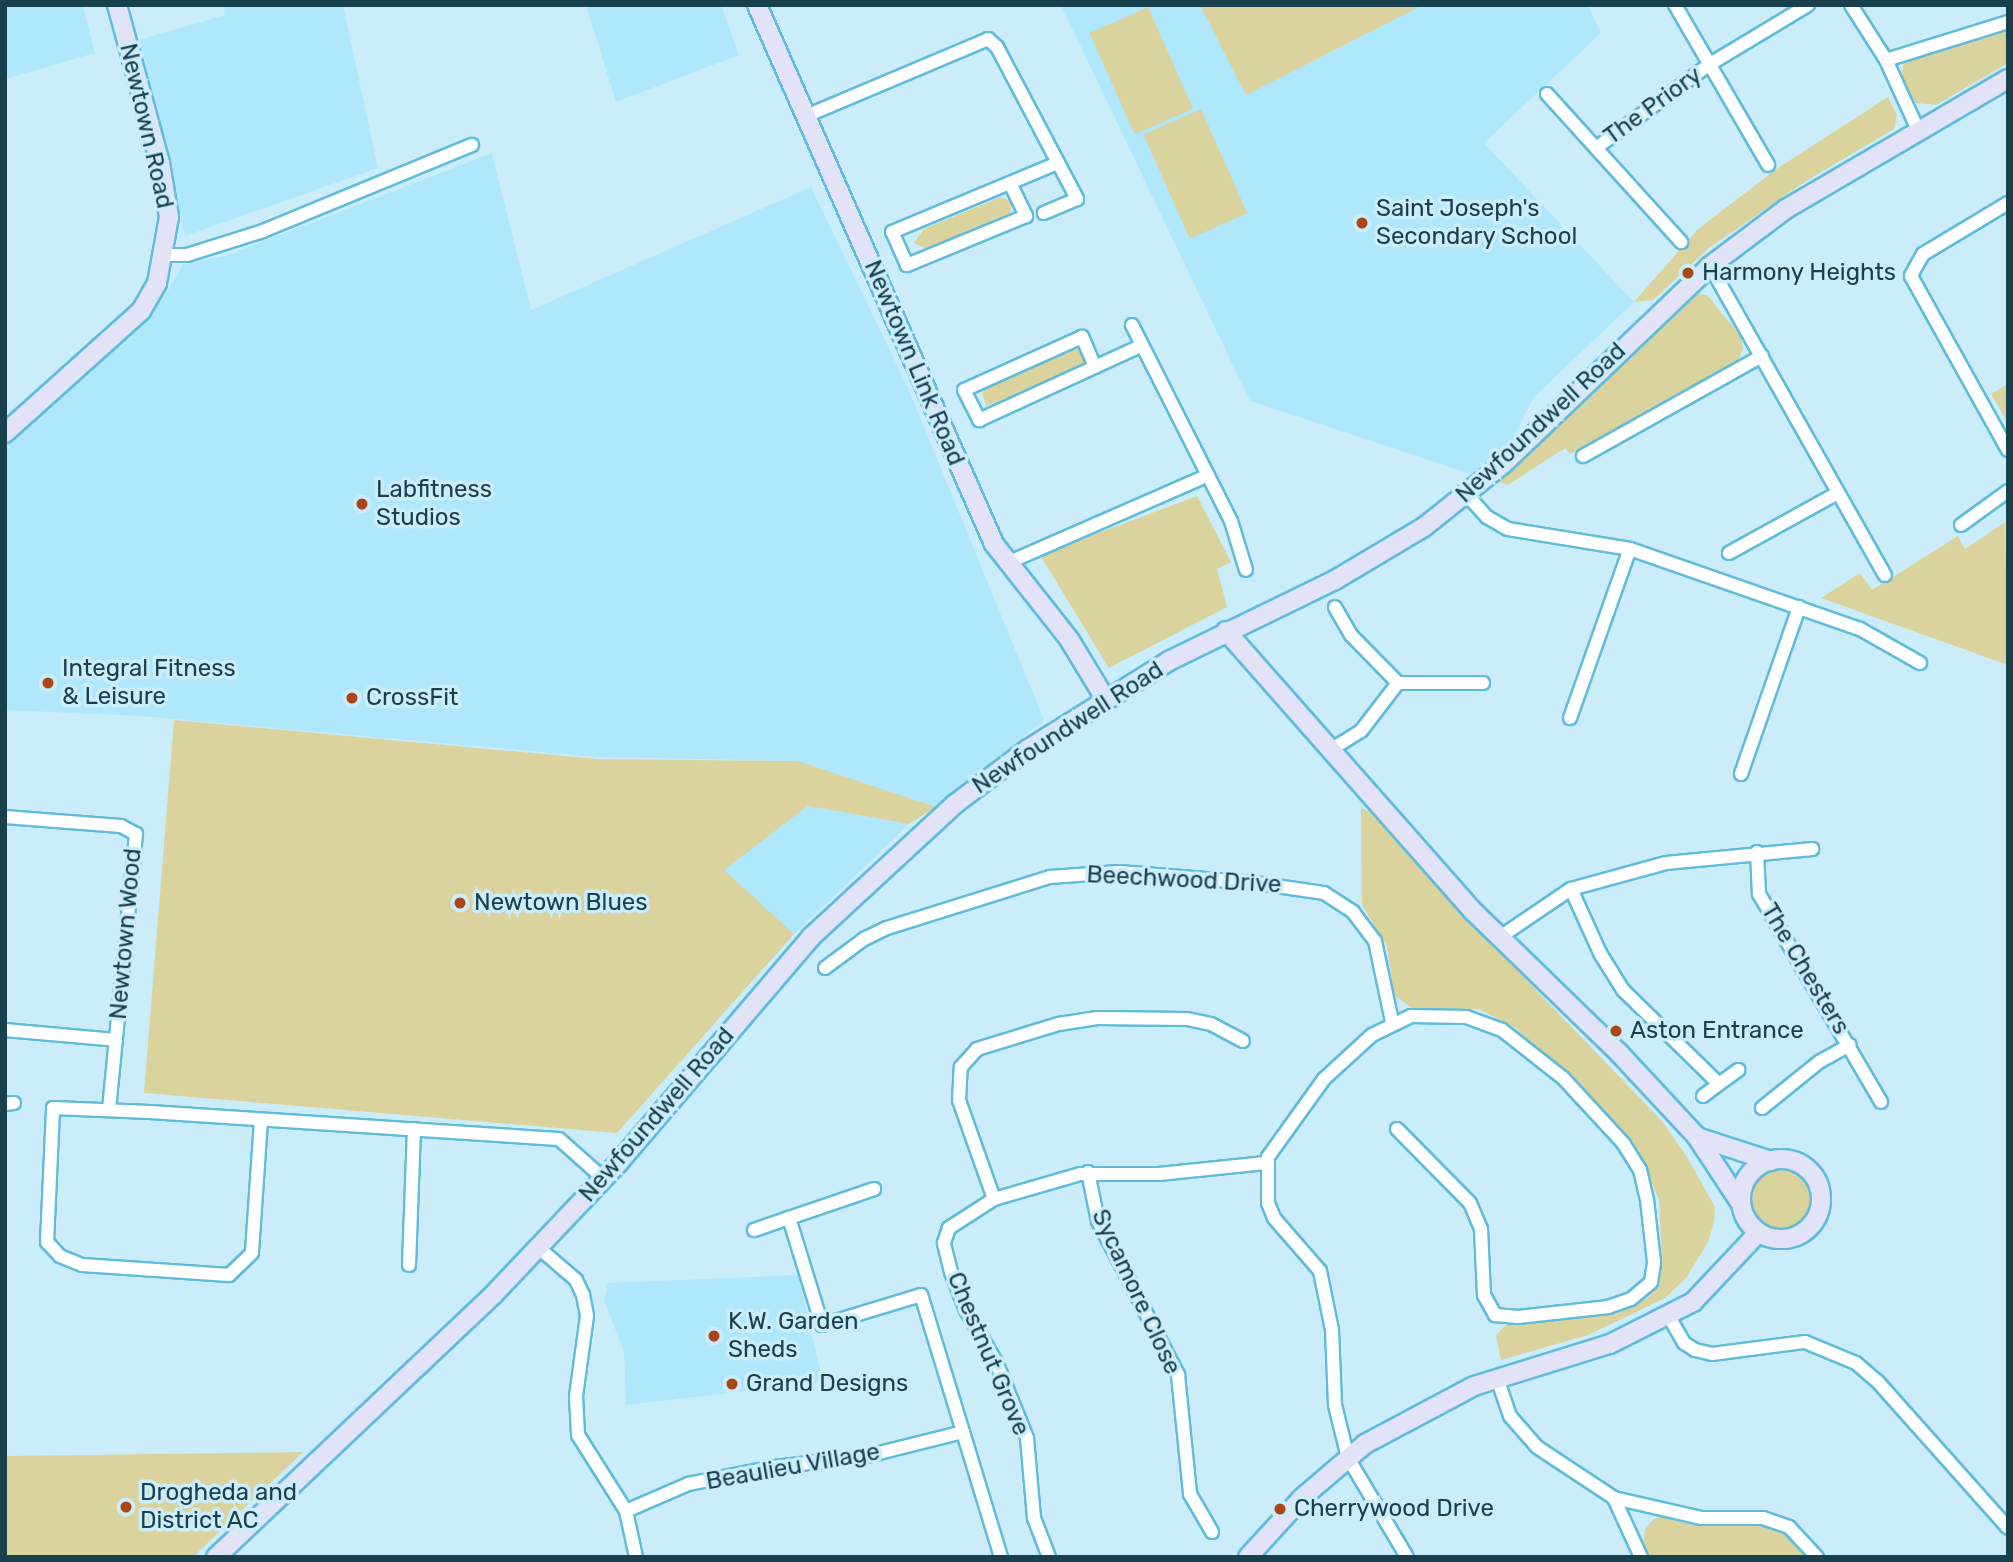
<!DOCTYPE html>
<style>
body{margin:0}
#map{position:relative;width:2013px;height:1562px;overflow:hidden;background:#cbedf9;font-family:Rubik,sans-serif}
div>[style]{position:absolute}
[style*='--x']{left:calc(var(--x)*1px);top:calc(var(--y)*1px);width:calc(var(--w)*1px);rotate:calc(var(--a)*1deg)}
.built>*{inset:0;background:#afe8fd}
.green>*{inset:0;background:#dad39e;transform-origin:0 0}
.round{border-radius:50%}
.roads{filter:drop-shadow(2px 0 #60bcda) drop-shadow(-2px 0 #60bcda) drop-shadow(0 2px #60bcda) drop-shadow(0 -2px #60bcda)}
.street>*{height:12px;margin:-6px;padding:0 6px;transform-origin:6px;border-radius:6px;background:#fff}
.secondary>*{height:18px;margin:-9px;padding:0 9px;transform-origin:9px;border-radius:9px;background:#e2e3f7}
.secondary>.ring{margin:-9px;padding:0;box-sizing:content-box;background:none;border:18px solid #e2e3f7;border-radius:50%}
.dots>*{width:19px;height:19px;translate:-50% -50%;box-sizing:border-box;border:4px solid #cbedf9;border-radius:50%}
span{translate:-50% -50%;white-space:nowrap;text-align:center;line-height:1.15;-webkit-text-stroke:7px #cbedf9;paint-order:stroke}
.street-label{font-size:24px;color:#19404d}
.poi-label{font-size:24px;color:#19404d}
.left{translate:0 -50%;text-align:left}
.frame{position:absolute;inset:0;border:7px solid #19404d;pointer-events:none}
</style>
<div id="map">
<div class="built">
<div style="clip-path:polygon(5px 5px,83px 5px,95px 53px,5px 79px)"></div>
<div style="clip-path:polygon(223px 5px,343px 5px,378px 168px,185px 236px,138px 40px,225px 15px)"></div>
<div style="clip-path:polygon(586px 5px,721px 5px,739px 55px,616px 102px)"></div>
<div style="clip-path:polygon(1061px 5px,1588px 5px,1601px 33px,1484px 143px,1634px 302px,1533px 398px,1514px 437px,1471px 474px,1250px 401px)"></div>
<div style="clip-path:polygon(492px 153px,531px 310px,811px 187px,908px 388px,1044px 720px,936px 807px,798px 761px,596px 757px,141px 716px,5px 710px,5px 443px,113px 348px,166px 294px,183px 264px,225px 256px)"></div>
<div style="clip-path:polygon(808px 806px,909px 824px,794px 934px,723px 870px)"></div>
<div style="clip-path:polygon(798px 1275px,823px 1382px,626px 1405px,624px 1352px,604px 1300px,608px 1283px)"></div>
</div>
<div class="green">
<div style="clip-path:polygon(1200px 5px,1423px 5px,1246px 95px)"></div>
<div style="left:1148px;top:7px;width:111px;height:64px;rotate:66deg"></div>
<div style="clip-path:polygon(2008px 31px,2008px 63px,1936px 105px,1916px 103px,1901px 75px,1905px 60px)"></div>
<div style="clip-path:polygon(1888px 97px,1897px 115px,1894px 129px,1806px 181px,1709px 248px,1653px 300px,1634px 302px,1697px 230px,1775px 170px)"></div>
<div style="left:1201px;top:109px;width:114px;height:63px;rotate:66deg"></div>
<div style="clip-path:polygon(1001px 197px,1012px 202px,1010px 215px,929px 250px,914px 243px,924px 229px)"></div>
<div style="clip-path:polygon(1698px 294px,1707px 295px,1740px 335px,1743px 348px,1738px 362px,1570px 454px,1565px 448px,1508px 485px,1500px 482px)"></div>
<div style="clip-path:polygon(1073px 348px,1081px 350px,1086px 358px,1083px 367px,986px 406px,982px 392px,989px 386px)"></div>
<div style="clip-path:polygon(2008px 384px,2008px 423px,1991px 394px)"></div>
<div style="clip-path:polygon(1197px 496px,1231px 562px,1217px 569px,1227px 607px,1109px 668px,1040px 555px)"></div>
<div style="clip-path:polygon(2005px 522px,2008px 665px,1821px 598px,1860px 573px,1872px 590px,1958px 536px,1965px 549px)"></div>
<div style="clip-path:polygon(174px 720px,598px 759px,798px 761px,936px 807px,909px 824px,808px 806px,724px 870px,794px 934px,617px 1133px,144px 1093px)"></div>
<div style="clip-path:polygon(1361px 808px,1378px 816px,1395px 832px,1396px 841px,1440px 890px,1662px 1121px,1687px 1157px,1715px 1207px,1714px 1222px,1708px 1242px,1686px 1278px,1665px 1298px,1588px 1335px,1501px 1360px,1496px 1335px,1507px 1324px,1633px 1307px,1650px 1296px,1662px 1260px,1659px 1199px,1635px 1148px,1516px 1028px,1479px 1009px,1412px 1008px,1394px 995px,1387px 946px,1362px 905px)"></div>
<div class="round" style="left:1748px;top:1167px;width:66px;height:66px"></div>
<div style="clip-path:polygon(303px 1452px,193px 1557px,5px 1557px,5px 1456px)"></div>
<div style="clip-path:polygon(1665px 1516px,1691px 1523px,1776px 1527px,1808px 1557px,1650px 1557px,1643px 1547px,1645px 1529px,1654px 1519px)"></div>
</div>
<div class="roads">
<div class="street">
<div style="--x:1675;--y:5;--w:185;--a:59.8"></div>
<div style="--x:1851;--y:5;--w:65;--a:57.5"></div>
<div style="--x:1886;--y:60;--w:77;--a:65.4"></div>
<div style="--x:1886;--y:60;--w:128;--a:-17.3"></div>
<div style="--x:1547;--y:94;--w:200;--a:47.8"></div>
<div style="--x:806;--y:116;--w:198;--a:-22.9"></div>
<div style="--x:988;--y:39;--w:12;--a:42"></div>
<div style="--x:997;--y:47;--w:172;--a:62.2"></div>
<div style="--x:1077;--y:199;--w:36;--a:157"></div>
<div style="--x:1596;--y:148;--w:142;--a:-36.4"></div>
<div style="--x:1710;--y:64;--w:114;--a:-31"></div>
<div style="--x:1010;--y:183;--w:37;--a:64"></div>
<div style="--x:1026;--y:216;--w:129;--a:157.6"></div>
<div style="--x:907;--y:265;--w:36;--a:-114"></div>
<div style="--x:892;--y:232;--w:180;--a:-22.6"></div>
<div style="--x:2008;--y:203;--w:99;--a:149"></div>
<div style="--x:1923;--y:254;--w:25;--a:119"></div>
<div style="--x:1911;--y:276;--w:199;--a:60.9"></div>
<div style="--x:163;--y:255;--w:24;--a:0"></div>
<div style="--x:187;--y:255;--w:80;--a:-17.5"></div>
<div style="--x:263;--y:231;--w:226;--a:-22.4"></div>
<div style="--x:1710;--y:266;--w:355;--a:60.5"></div>
<div style="--x:1132;--y:325;--w:220;--a:63.2"></div>
<div style="--x:1231;--y:521;--w:51;--a:73"></div>
<div style="--x:1095;--y:367;--w:33;--a:-113"></div>
<div style="--x:1082;--y:337;--w:129;--a:155.8"></div>
<div style="--x:964;--y:390;--w:34;--a:63"></div>
<div style="--x:979;--y:420;--w:178;--a:-24.6"></div>
<div style="--x:1583;--y:456;--w:205;--a:-29.2"></div>
<div style="--x:1467;--y:495;--w:30;--a:48"></div>
<div style="--x:1487;--y:517;--w:24;--a:30"></div>
<div style="--x:1508;--y:529;--w:124;--a:9.3"></div>
<div style="--x:1630;--y:549;--w:244;--a:19.2"></div>
<div style="--x:1860;--y:629;--w:69;--a:29.5"></div>
<div style="--x:1961;--y:525;--w:58;--a:-35.9"></div>
<div style="--x:1729;--y:553;--w:122;--a:-28.9"></div>
<div style="--x:1007;--y:563;--w:219;--a:-23.6"></div>
<div style="--x:1398;--y:683;--w:85;--a:0"></div>
<div style="--x:1570;--y:718;--w:179;--a:-70.5"></div>
<div style="--x:1332;--y:749;--w:34;--a:-32"></div>
<div style="--x:1361;--y:731;--w:61;--a:-52.4"></div>
<div style="--x:1398;--y:683;--w:67;--a:-134.4"></div>
<div style="--x:1351;--y:635;--w:32;--a:-120"></div>
<div style="--x:1741;--y:774;--w:177;--a:-70.8"></div>
<div style="--x:5;--y:817;--w:116;--a:4.4"></div>
<div style="--x:121;--y:826;--w:17;--a:28"></div>
<div style="--x:136;--y:834;--w:277;--a:95.6"></div>
<div style="--x:1757;--y:852;--w:42;--a:87.3"></div>
<div style="--x:1759;--y:894;--w:241;--a:59.6"></div>
<div style="--x:1571;--y:889;--w:98;--a:-15.3"></div>
<div style="--x:1666;--y:863;--w:147;--a:-5.5"></div>
<div style="--x:1500;--y:937;--w:86;--a:-34.1"></div>
<div style="--x:1571;--y:889;--w:70;--a:65.6"></div>
<div style="--x:1600;--y:953;--w:44;--a:58.1"></div>
<div style="--x:1623;--y:990;--w:134;--a:44.4"></div>
<div style="--x:1719;--y:1084;--w:24;--a:-36"></div>
<div style="--x:825;--y:968;--w:49;--a:-36.6"></div>
<div style="--x:864;--y:939;--w:25;--a:-26"></div>
<div style="--x:887;--y:928;--w:171;--a:-17.4"></div>
<div style="--x:1050;--y:877;--w:69;--a:-4.1"></div>
<div style="--x:1119;--y:872;--w:137;--a:4.6"></div>
<div style="--x:1256;--y:883;--w:69;--a:8.4"></div>
<div style="--x:1324;--y:893;--w:35;--a:33"></div>
<div style="--x:1353;--y:912;--w:36;--a:53"></div>
<div style="--x:1375;--y:941;--w:83;--a:78.1"></div>
<div style="--x:5;--y:1030;--w:111;--a:5.1"></div>
<div style="--x:1703;--y:1096;--w:20;--a:-37"></div>
<div style="--x:5;--y:1104;--w:9;--a:-6"></div>
<div style="--x:1762;--y:1108;--w:73;--a:-38.9"></div>
<div style="--x:1819;--y:1062;--w:35;--a:-29"></div>
<div style="--x:261;--y:1120;--w:133;--a:93.9"></div>
<div style="--x:252;--y:1253;--w:32;--a:136"></div>
<div style="--x:229;--y:1275;--w:147;--a:-176.1"></div>
<div style="--x:82;--y:1265;--w:24;--a:-158"></div>
<div style="--x:60;--y:1256;--w:19;--a:-133"></div>
<div style="--x:47;--y:1242;--w:134;--a:-87.4"></div>
<div style="--x:53;--y:1108;--w:97;--a:2.4"></div>
<div style="--x:150;--y:1112;--w:410;--a:3.8"></div>
<div style="--x:559;--y:1139;--w:60;--a:41.6"></div>
<div style="--x:1397;--y:1129;--w:104;--a:45.4"></div>
<div style="--x:1470;--y:1203;--w:28;--a:67"></div>
<div style="--x:1481;--y:1229;--w:66;--a:87.4"></div>
<div style="--x:1484;--y:1295;--w:23;--a:61"></div>
<div style="--x:1495;--y:1315;--w:23;--a:5"></div>
<div style="--x:1518;--y:1317;--w:91;--a:-6.3"></div>
<div style="--x:1608;--y:1307;--w:24;--a:-19"></div>
<div style="--x:1631;--y:1299;--w:26;--a:-40"></div>
<div style="--x:1651;--y:1282;--w:20;--a:-81"></div>
<div style="--x:1654;--y:1262;--w:62;--a:-96.4"></div>
<div style="--x:1647;--y:1200;--w:31;--a:-103"></div>
<div style="--x:1640;--y:1170;--w:31;--a:-122"></div>
<div style="--x:1624;--y:1144;--w:90;--a:-132.7"></div>
<div style="--x:1563;--y:1078;--w:78;--a:-141.8"></div>
<div style="--x:1502;--y:1030;--w:37;--a:-160"></div>
<div style="--x:1467;--y:1017;--w:56;--a:-179"></div>
<div style="--x:1411;--y:1016;--w:43;--a:154"></div>
<div style="--x:1372;--y:1035;--w:65;--a:137.5"></div>
<div style="--x:1324;--y:1079;--w:96;--a:125.7"></div>
<div style="--x:1268;--y:1157;--w:46;--a:90"></div>
<div style="--x:1268;--y:1203;--w:16;--a:68"></div>
<div style="--x:1274;--y:1218;--w:70;--a:49"></div>
<div style="--x:1320;--y:1271;--w:60;--a:78.5"></div>
<div style="--x:1332;--y:1330;--w:75;--a:87.7"></div>
<div style="--x:1335;--y:1405;--w:55;--a:76.2"></div>
<div style="--x:1348;--y:1458;--w:115;--a:59.2"></div>
<div style="--x:1088;--y:1172;--w:50;--a:78.5"></div>
<div style="--x:1098;--y:1221;--w:174;--a:62.5"></div>
<div style="--x:1178;--y:1375;--w:120;--a:84.2"></div>
<div style="--x:1190;--y:1494;--w:44;--a:59.9"></div>
<div style="--x:994;--y:1199;--w:105;--a:-109.5"></div>
<div style="--x:959;--y:1100;--w:33;--a:-87"></div>
<div style="--x:961;--y:1067;--w:24;--a:-48"></div>
<div style="--x:977;--y:1049;--w:86;--a:-17"></div>
<div style="--x:1059;--y:1024;--w:37;--a:-9"></div>
<div style="--x:1096;--y:1018;--w:91;--a:0.6"></div>
<div style="--x:1187;--y:1019;--w:25;--a:12"></div>
<div style="--x:1211;--y:1024;--w:36;--a:28"></div>
<div style="--x:754;--y:1230;--w:37;--a:-19"></div>
<div style="--x:539;--y:1248;--w:49;--a:40.9"></div>
<div style="--x:576;--y:1280;--w:17;--a:65"></div>
<div style="--x:583;--y:1295;--w:21;--a:79"></div>
<div style="--x:587;--y:1316;--w:81;--a:97.8"></div>
<div style="--x:576;--y:1396;--w:39;--a:87"></div>
<div style="--x:578;--y:1435;--w:90;--a:57.7"></div>
<div style="--x:626;--y:1511;--w:47;--a:77.7"></div>
<div style="--x:409;--y:1265;--w:136;--a:-87.9"></div>
<div style="--x:1668;--y:1315;--w:32;--a:60"></div>
<div style="--x:1684;--y:1343;--w:13;--a:32"></div>
<div style="--x:1695;--y:1350;--w:17;--a:13"></div>
<div style="--x:1712;--y:1354;--w:94;--a:-7.4"></div>
<div style="--x:1805;--y:1342;--w:55;--a:22.4"></div>
<div style="--x:1856;--y:1363;--w:29;--a:41"></div>
<div style="--x:1878;--y:1382;--w:195;--a:48.3"></div>
<div style="--x:1497;--y:1378;--w:40;--a:71.1"></div>
<div style="--x:1510;--y:1416;--w:41;--a:48.9"></div>
<div style="--x:1537;--y:1447;--w:92;--a:33.5"></div>
<div style="--x:963;--y:1432;--w:131;--a:73.1"></div>
<div style="--x:626;--y:1511;--w:68;--a:-23.5"></div>
<div style="--x:688;--y:1484;--w:89;--a:-11.1"></div>
<div style="--x:775;--y:1467;--w:93;--a:-6.8"></div>
<div style="--x:867;--y:1456;--w:99;--a:-14"></div>
<div style="--x:963;--y:1432;--w:143;--a:-107"></div>
<div style="--x:921;--y:1295;--w:103;--a:163.1"></div>
<div style="--x:822;--y:1325;--w:112;--a:-107.1"></div>
<div style="--x:789;--y:1218;--w:90;--a:-18.8"></div>
<div style="--x:1049;--y:1557;--w:42;--a:-111"></div>
<div style="--x:1034;--y:1518;--w:80;--a:-95"></div>
<div style="--x:1027;--y:1438;--w:82;--a:-112.2"></div>
<div style="--x:996;--y:1362;--w:60;--a:-120"></div>
<div style="--x:966;--y:1310;--w:41;--a:-111.5"></div>
<div style="--x:951;--y:1272;--w:30;--a:-104"></div>
<div style="--x:944;--y:1243;--w:16;--a:-72"></div>
<div style="--x:949;--y:1228;--w:54;--a:-32.8"></div>
<div style="--x:994;--y:1199;--w:90;--a:-16.2"></div>
<div style="--x:1080;--y:1174;--w:79;--a:0"></div>
<div style="--x:1159;--y:1174;--w:107;--a:-5.9"></div>
<div style="--x:1641;--y:1557;--w:65;--a:-114.6"></div>
<div style="--x:1614;--y:1498;--w:89;--a:12.9"></div>
<div style="--x:1701;--y:1518;--w:62;--a:0"></div>
<div style="--x:1763;--y:1518;--w:28;--a:19"></div>
<div style="--x:1789;--y:1527;--w:41;--a:47"></div>
</div>
<div class="secondary">
<div style="--x:757;--y:5;--w:589;--a:66.26"></div>
<div style="--x:994;--y:544;--w:121;--a:51.7"></div>
<div style="--x:1069;--y:639;--w:71;--a:58.8"></div>
<div style="--x:5;--y:433;--w:183;--a:-41.9"></div>
<div style="--x:141;--y:311;--w:32;--a:-60"></div>
<div style="--x:157;--y:283;--w:67;--a:-79.7"></div>
<div style="--x:169;--y:217;--w:55;--a:-99.5"></div>
<div style="--x:160;--y:163;--w:164;--a:-105.2"></div>
<div style="--x:1226;--y:631;--w:373;--a:48.6"></div>
<div style="--x:1473;--y:911;--w:204;--a:44.2"></div>
<div style="--x:1619;--y:1053;--w:115;--a:47.1"></div>
<div style="--x:1697;--y:1137;--w:80;--a:56.7"></div>
<div style="--x:1697;--y:1137;--w:78;--a:18"></div>
<div class="ring" style="left:1741px;top:1159px;width:62px;height:62px"></div>
<div style="--x:216;--y:1557;--w:381;--a:-43.4"></div>
<div style="--x:493;--y:1295;--w:183;--a:-46.5"></div>
<div style="--x:619;--y:1162;--w:296;--a:-49.5"></div>
<div style="--x:811;--y:937;--w:196;--a:-42.7"></div>
<div style="--x:955;--y:804;--w:91;--a:-37"></div>
<div style="--x:1028;--y:749;--w:166;--a:-32"></div>
<div style="--x:1169;--y:661;--w:185;--a:-26"></div>
<div style="--x:1335;--y:580;--w:104;--a:-30.8"></div>
<div style="--x:1424;--y:527;--w:101;--a:-38.6"></div>
<div style="--x:1503;--y:464;--w:286;--a:-43.7"></div>
<div style="--x:1710;--y:266;--w:95;--a:-36.9"></div>
<div style="--x:1786;--y:209;--w:257;--a:-30.4"></div>
<div style="--x:1248;--y:1557;--w:81;--a:-47.5"></div>
<div style="--x:1303;--y:1497;--w:82;--a:-40.5"></div>
<div style="--x:1365;--y:1444;--w:123;--a:-28"></div>
<div style="--x:1474;--y:1386;--w:142;--a:-17.2"></div>
<div style="--x:1610;--y:1344;--w:93;--a:-26.8"></div>
<div style="--x:1693;--y:1302;--w:95;--a:-46.7"></div>
</div>
</div>
<div class="dots">
<div style="left:1362px;top:223px;background:#aa4516"></div>
<div style="left:1688px;top:273px;background:#aa4516"></div>
<div style="left:362px;top:504px;background:#aa4516"></div>
<div style="left:48px;top:683px;background:#aa4516"></div>
<div style="left:352px;top:698px;background:#aa4516"></div>
<div style="left:460px;top:903px;background:#aa4516"></div>
<div style="left:1616px;top:1031px;background:#aa4516"></div>
<div style="left:714px;top:1336px;background:#aa4516"></div>
<div style="left:732px;top:1384px;background:#aa4516"></div>
<div style="left:126px;top:1507px;background:#aa4516"></div>
<div style="left:1280px;top:1509px;background:#aa4516"></div>
</div>
<div class="street-label">
<span style="left:1653px;top:106px;rotate:-36deg">The Priory</span>
<span style="left:146px;top:126px;rotate:77deg">Newtown Road</span>
<span style="left:914px;top:363px;rotate:67deg">Newtown Link Road</span>
<span style="left:1541px;top:423px;rotate:-43deg">Newfoundwell Road</span>
<span style="left:1068px;top:728px;rotate:-33deg">Newfoundwell Road</span>
<span style="left:1184px;top:880px;rotate:3deg">Beechwood Drive</span>
<span style="left:126px;top:934px;rotate:-85deg">Newtown Wood</span>
<span style="left:1805px;top:969px;rotate:59deg">The Chesters</span>
<span style="left:657px;top:1115px;rotate:-49deg">Newfoundwell Road</span>
<span style="left:1136px;top:1292px;rotate:65deg">Sycamore Close</span>
<span style="left:988px;top:1354px;rotate:67deg">Chestnut Grove</span>
<span style="left:793px;top:1467px;rotate:-10deg">Beaulieu Village</span>
</div>
<div class="poi-label">
<span class="left" style="left:1376px;top:223px">Saint Joseph's<br>Secondary School</span>
<span class="left" style="left:1702px;top:273px">Harmony Heights</span>
<span class="left" style="left:376px;top:504px">Labfitness<br>Studios</span>
<span class="left" style="left:62px;top:683px">Integral Fitness<br>&amp; Leisure</span>
<span class="left" style="left:366px;top:698px">CrossFit</span>
<span class="left" style="left:474px;top:903px">Newtown Blues</span>
<span class="left" style="left:1630px;top:1031px">Aston Entrance</span>
<span class="left" style="left:728px;top:1336px">K.W. Garden<br>Sheds</span>
<span class="left" style="left:746px;top:1384px">Grand Designs</span>
<span class="left" style="left:140px;top:1507px">Drogheda and<br>District AC</span>
<span class="left" style="left:1294px;top:1509px">Cherrywood Drive</span>
</div>
<div class="frame"></div>
</div>
